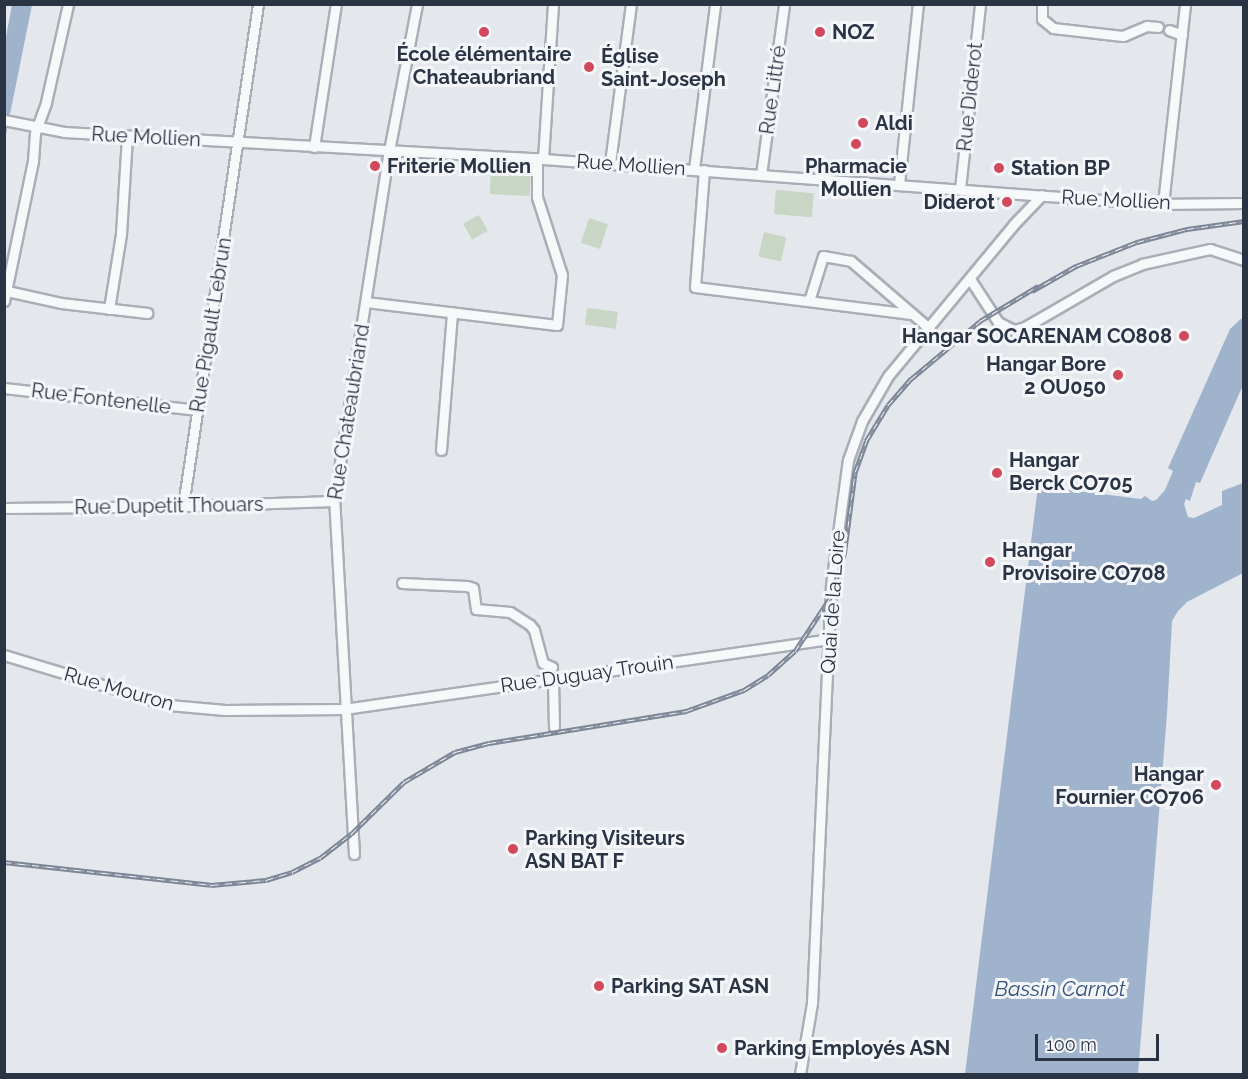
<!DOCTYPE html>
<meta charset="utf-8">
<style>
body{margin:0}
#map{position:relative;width:1248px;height:1079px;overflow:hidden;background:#e4e7ec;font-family:Raleway,sans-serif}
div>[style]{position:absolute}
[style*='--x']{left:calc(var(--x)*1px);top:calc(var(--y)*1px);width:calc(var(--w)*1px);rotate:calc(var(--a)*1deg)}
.green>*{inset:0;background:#c9d6c5;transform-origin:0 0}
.water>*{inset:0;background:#9fb4cc}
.roads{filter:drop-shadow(2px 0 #a9aeb7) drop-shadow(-2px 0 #a9aeb7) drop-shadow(0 2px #a9aeb7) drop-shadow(0 -2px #a9aeb7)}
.minor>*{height:9px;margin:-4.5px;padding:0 4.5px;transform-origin:4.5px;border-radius:4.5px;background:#f7f8fa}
.rail>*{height:4.5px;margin-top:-2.25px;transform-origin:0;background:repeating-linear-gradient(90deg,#f4f6f9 0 7px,#7d8696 0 14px);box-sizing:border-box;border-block:2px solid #7d8696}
.dots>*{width:16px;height:16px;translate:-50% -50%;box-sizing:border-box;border:3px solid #f4f6f9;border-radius:50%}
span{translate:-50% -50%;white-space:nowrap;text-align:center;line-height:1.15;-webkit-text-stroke:6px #f4f6f9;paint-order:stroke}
.poi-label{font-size:20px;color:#2b3445;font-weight:700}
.left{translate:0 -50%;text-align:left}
.right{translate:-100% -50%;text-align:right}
.street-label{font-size:20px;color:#2b3445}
.water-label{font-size:21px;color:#34527a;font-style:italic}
.frame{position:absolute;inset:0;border:6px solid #2b3445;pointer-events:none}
.scale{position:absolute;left:1035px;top:1034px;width:124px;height:27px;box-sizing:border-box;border:3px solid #2b3445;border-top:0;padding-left:8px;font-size:18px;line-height:21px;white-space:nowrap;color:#2b3445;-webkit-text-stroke:4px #f4f6f9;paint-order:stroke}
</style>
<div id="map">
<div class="green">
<div style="left:491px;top:169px;width:40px;height:25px;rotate:3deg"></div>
<div style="left:776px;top:190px;width:38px;height:24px;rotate:5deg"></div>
<div style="left:479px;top:215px;width:18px;height:18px;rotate:61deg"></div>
<div style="left:589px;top:218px;width:20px;height:26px;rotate:18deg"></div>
<div style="left:764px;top:232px;width:23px;height:25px;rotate:13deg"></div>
<div style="left:587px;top:308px;width:31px;height:17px;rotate:7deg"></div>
</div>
<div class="water">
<div style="clip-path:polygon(12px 5px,32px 5px,5px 139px,5px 42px)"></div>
<div style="clip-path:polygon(1243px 317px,1243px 385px,1200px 483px,1196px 482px,1190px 501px,1186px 499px,1184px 504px,1188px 517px,1194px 518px,1222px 505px,1222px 491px,1243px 483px,1243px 573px,1187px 602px,1178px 611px,1172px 621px,1167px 714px,1138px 1074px,965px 1074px,1038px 486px,1141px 499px,1145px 496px,1152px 501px,1156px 500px,1165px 490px,1173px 471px,1168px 468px,1230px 329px)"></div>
</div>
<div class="roads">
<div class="minor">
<div style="--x:1042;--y:4;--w:15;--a:90"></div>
<div style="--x:1042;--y:19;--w:14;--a:39"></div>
<div style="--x:1053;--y:28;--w:70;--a:6.5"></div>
<div style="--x:1123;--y:36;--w:26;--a:-23"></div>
<div style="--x:1147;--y:26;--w:11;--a:5"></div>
<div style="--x:1169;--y:30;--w:14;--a:21"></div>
<div style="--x:4;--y:120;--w:61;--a:11.3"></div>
<div style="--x:64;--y:132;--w:480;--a:3.2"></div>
<div style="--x:543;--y:159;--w:615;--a:4.2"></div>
<div style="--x:1156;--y:204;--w:88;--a:-0.7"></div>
<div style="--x:314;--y:147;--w:145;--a:-81.3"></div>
<div style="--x:543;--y:159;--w:155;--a:-86.3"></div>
<div style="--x:610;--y:163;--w:160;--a:-82.5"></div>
<div style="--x:694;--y:169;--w:166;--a:-82.7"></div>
<div style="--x:704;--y:170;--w:117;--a:94.4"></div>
<div style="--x:695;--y:287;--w:218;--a:7.1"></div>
<div style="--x:761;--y:175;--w:173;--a:-82.3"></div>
<div style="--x:899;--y:184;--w:181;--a:-84"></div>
<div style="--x:960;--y:189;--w:186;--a:-83.8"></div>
<div style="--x:1163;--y:204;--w:201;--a:-83.7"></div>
<div style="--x:970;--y:279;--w:51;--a:56.9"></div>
<div style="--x:998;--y:322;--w:18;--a:27"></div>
<div style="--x:1014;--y:330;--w:11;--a:-15"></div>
<div style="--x:1025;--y:327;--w:102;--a:-30.1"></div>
<div style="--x:1113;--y:276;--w:31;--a:-22"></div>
<div style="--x:1142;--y:264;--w:70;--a:-12.4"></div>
<div style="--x:1210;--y:249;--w:36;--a:18"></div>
<div style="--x:7;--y:291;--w:55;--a:12.5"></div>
<div style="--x:61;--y:303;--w:87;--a:6.6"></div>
<div style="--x:4;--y:301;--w:143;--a:-78.3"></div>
<div style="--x:33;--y:161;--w:28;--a:-86"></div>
<div style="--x:35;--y:133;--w:33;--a:-70"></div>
<div style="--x:46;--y:102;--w:100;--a:-77.3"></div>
<div style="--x:809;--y:301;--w:47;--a:-72.7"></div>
<div style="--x:823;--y:256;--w:28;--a:10"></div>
<div style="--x:851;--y:261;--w:103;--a:40.7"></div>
<div style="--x:366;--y:302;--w:192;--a:6.9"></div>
<div style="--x:557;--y:325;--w:50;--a:-84.3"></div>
<div style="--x:562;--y:275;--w:82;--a:-107.8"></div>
<div style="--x:537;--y:197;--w:39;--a:-90"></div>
<div style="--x:109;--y:309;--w:76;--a:-80.9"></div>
<div style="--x:121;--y:234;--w:98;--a:-86.5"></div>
<div style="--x:4;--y:388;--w:195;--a:6.5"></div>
<div style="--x:441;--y:450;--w:138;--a:-85.4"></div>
<div style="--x:183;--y:506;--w:508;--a:-81.5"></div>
<div style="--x:4;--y:508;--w:179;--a:-0.6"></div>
<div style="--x:183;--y:506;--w:151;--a:-1.9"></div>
<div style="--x:402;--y:583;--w:65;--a:2.6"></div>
<div style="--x:467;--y:586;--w:6;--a:18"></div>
<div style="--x:473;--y:588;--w:21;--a:82"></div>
<div style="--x:476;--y:609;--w:34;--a:5"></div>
<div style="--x:510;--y:612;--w:24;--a:33"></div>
<div style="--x:530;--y:625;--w:6;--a:51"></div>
<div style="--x:534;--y:630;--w:34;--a:75"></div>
<div style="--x:543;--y:663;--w:10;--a:24"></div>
<div style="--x:4;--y:655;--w:172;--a:16.9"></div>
<div style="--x:169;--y:705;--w:56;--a:5.1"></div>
<div style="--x:225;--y:710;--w:119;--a:-0.5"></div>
<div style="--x:344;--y:709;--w:490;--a:-8.2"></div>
<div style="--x:553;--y:679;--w:48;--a:88.8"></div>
<div style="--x:354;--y:854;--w:354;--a:-93.2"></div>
<div style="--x:334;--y:501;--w:354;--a:-81.1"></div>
<div style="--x:389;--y:151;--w:150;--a:-79.2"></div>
<div style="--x:800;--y:1074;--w:72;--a:-80.4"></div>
<div style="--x:812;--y:1003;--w:418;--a:-87.4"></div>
<div style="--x:831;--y:585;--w:126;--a:-82.3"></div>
<div style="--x:848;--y:460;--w:41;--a:-70.3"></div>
<div style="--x:862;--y:421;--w:52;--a:-60"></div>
<div style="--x:888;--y:376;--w:197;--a:-50.3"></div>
<div style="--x:1014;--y:224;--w:40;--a:-46"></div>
</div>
</div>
<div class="rail">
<div style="--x:1032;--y:291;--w:51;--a:-29.6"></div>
<div style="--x:1076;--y:266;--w:66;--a:-21.5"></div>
<div style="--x:1137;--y:242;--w:52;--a:-14.6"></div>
<div style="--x:1187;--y:229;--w:58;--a:-8"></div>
<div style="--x:4;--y:862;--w:208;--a:6.3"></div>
<div style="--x:211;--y:885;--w:55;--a:-5.2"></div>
<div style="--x:266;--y:880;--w:27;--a:-17"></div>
<div style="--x:292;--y:872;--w:31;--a:-27"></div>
<div style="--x:320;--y:858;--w:39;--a:-38"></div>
<div style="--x:351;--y:834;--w:74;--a:-44.5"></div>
<div style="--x:404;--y:782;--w:59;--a:-30.5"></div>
<div style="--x:455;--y:752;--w:35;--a:-15"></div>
<div style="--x:489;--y:743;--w:200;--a:-9.2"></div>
<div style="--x:686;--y:711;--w:62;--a:-19.9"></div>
<div style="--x:744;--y:690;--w:28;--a:-32"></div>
<div style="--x:768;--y:675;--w:36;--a:-42"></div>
<div style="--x:795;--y:651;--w:64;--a:-56.6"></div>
<div style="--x:830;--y:598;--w:45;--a:-72"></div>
<div style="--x:844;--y:555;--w:84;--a:-82.5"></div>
<div style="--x:855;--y:472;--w:33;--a:-70"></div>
<div style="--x:866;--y:441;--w:42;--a:-58.6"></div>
<div style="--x:888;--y:405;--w:35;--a:-49"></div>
<div style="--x:911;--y:379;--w:90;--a:-40"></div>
<div style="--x:980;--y:321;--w:68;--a:-31.1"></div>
</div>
<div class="dots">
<div style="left:484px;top:32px;background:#d1495b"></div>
<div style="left:820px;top:32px;background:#d1495b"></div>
<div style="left:589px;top:67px;background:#d1495b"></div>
<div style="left:863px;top:123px;background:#d1495b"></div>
<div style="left:856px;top:144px;background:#d1495b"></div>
<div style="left:375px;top:166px;background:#d1495b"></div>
<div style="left:999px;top:168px;background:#d1495b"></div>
<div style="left:1007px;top:202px;background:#d1495b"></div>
<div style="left:1184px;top:336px;background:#d1495b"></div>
<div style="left:1118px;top:375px;background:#d1495b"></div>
<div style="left:997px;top:473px;background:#d1495b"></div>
<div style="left:990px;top:562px;background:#d1495b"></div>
<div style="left:1216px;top:785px;background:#d1495b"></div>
<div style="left:513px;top:849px;background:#d1495b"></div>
<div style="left:599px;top:986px;background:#d1495b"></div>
<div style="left:722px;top:1048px;background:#d1495b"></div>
</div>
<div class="poi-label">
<span class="left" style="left:832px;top:32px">NOZ</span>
<span style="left:484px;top:66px">École élémentaire<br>Chateaubriand</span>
<span class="left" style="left:601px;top:68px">Église<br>Saint-Joseph</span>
<span class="left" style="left:875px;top:123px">Aldi</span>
<span class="left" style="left:387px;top:166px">Friterie Mollien</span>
<span style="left:856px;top:178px">Pharmacie<br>Mollien</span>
<span class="left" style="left:1011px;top:168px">Station BP</span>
<span class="right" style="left:995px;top:202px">Diderot</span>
<span class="right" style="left:1172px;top:336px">Hangar SOCARENAM CO808</span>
<span class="right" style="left:1106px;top:376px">Hangar Bore<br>2 OU050</span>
<span class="left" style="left:1009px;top:472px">Hangar<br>Berck CO705</span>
<span class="left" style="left:1002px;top:562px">Hangar<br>Provisoire CO708</span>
<span class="right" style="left:1204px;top:786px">Hangar<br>Fournier CO706</span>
<span class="left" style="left:525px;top:850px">Parking Visiteurs<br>ASN BAT F</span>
<span class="left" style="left:611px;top:986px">Parking SAT ASN</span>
<span class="left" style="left:734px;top:1048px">Parking Employés ASN</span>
</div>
<div class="street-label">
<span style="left:773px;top:90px;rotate:-82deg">Rue Littré</span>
<span style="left:970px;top:97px;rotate:-84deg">Rue Diderot</span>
<span style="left:146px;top:137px;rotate:3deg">Rue Mollien</span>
<span style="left:631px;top:165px;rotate:4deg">Rue Mollien</span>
<span style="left:1116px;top:200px;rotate:3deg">Rue Mollien</span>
<span style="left:211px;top:325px;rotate:-81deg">Rue Pigault Lebrun</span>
<span style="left:101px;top:399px;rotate:7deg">Rue Fontenelle</span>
<span style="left:349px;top:412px;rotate:-81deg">Rue Chateaubriand</span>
<span style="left:169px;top:506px;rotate:-1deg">Rue Dupetit Thouars</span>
<span style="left:833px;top:602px;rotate:-86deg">Quai de la Loire</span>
<span style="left:587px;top:674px;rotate:-8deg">Rue Duguay Trouin</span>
<span style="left:119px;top:689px;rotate:16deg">Rue Mouron</span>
</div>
<div class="water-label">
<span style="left:1060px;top:989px">Bassin Carnot</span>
</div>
<div class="frame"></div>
<div class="scale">100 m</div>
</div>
